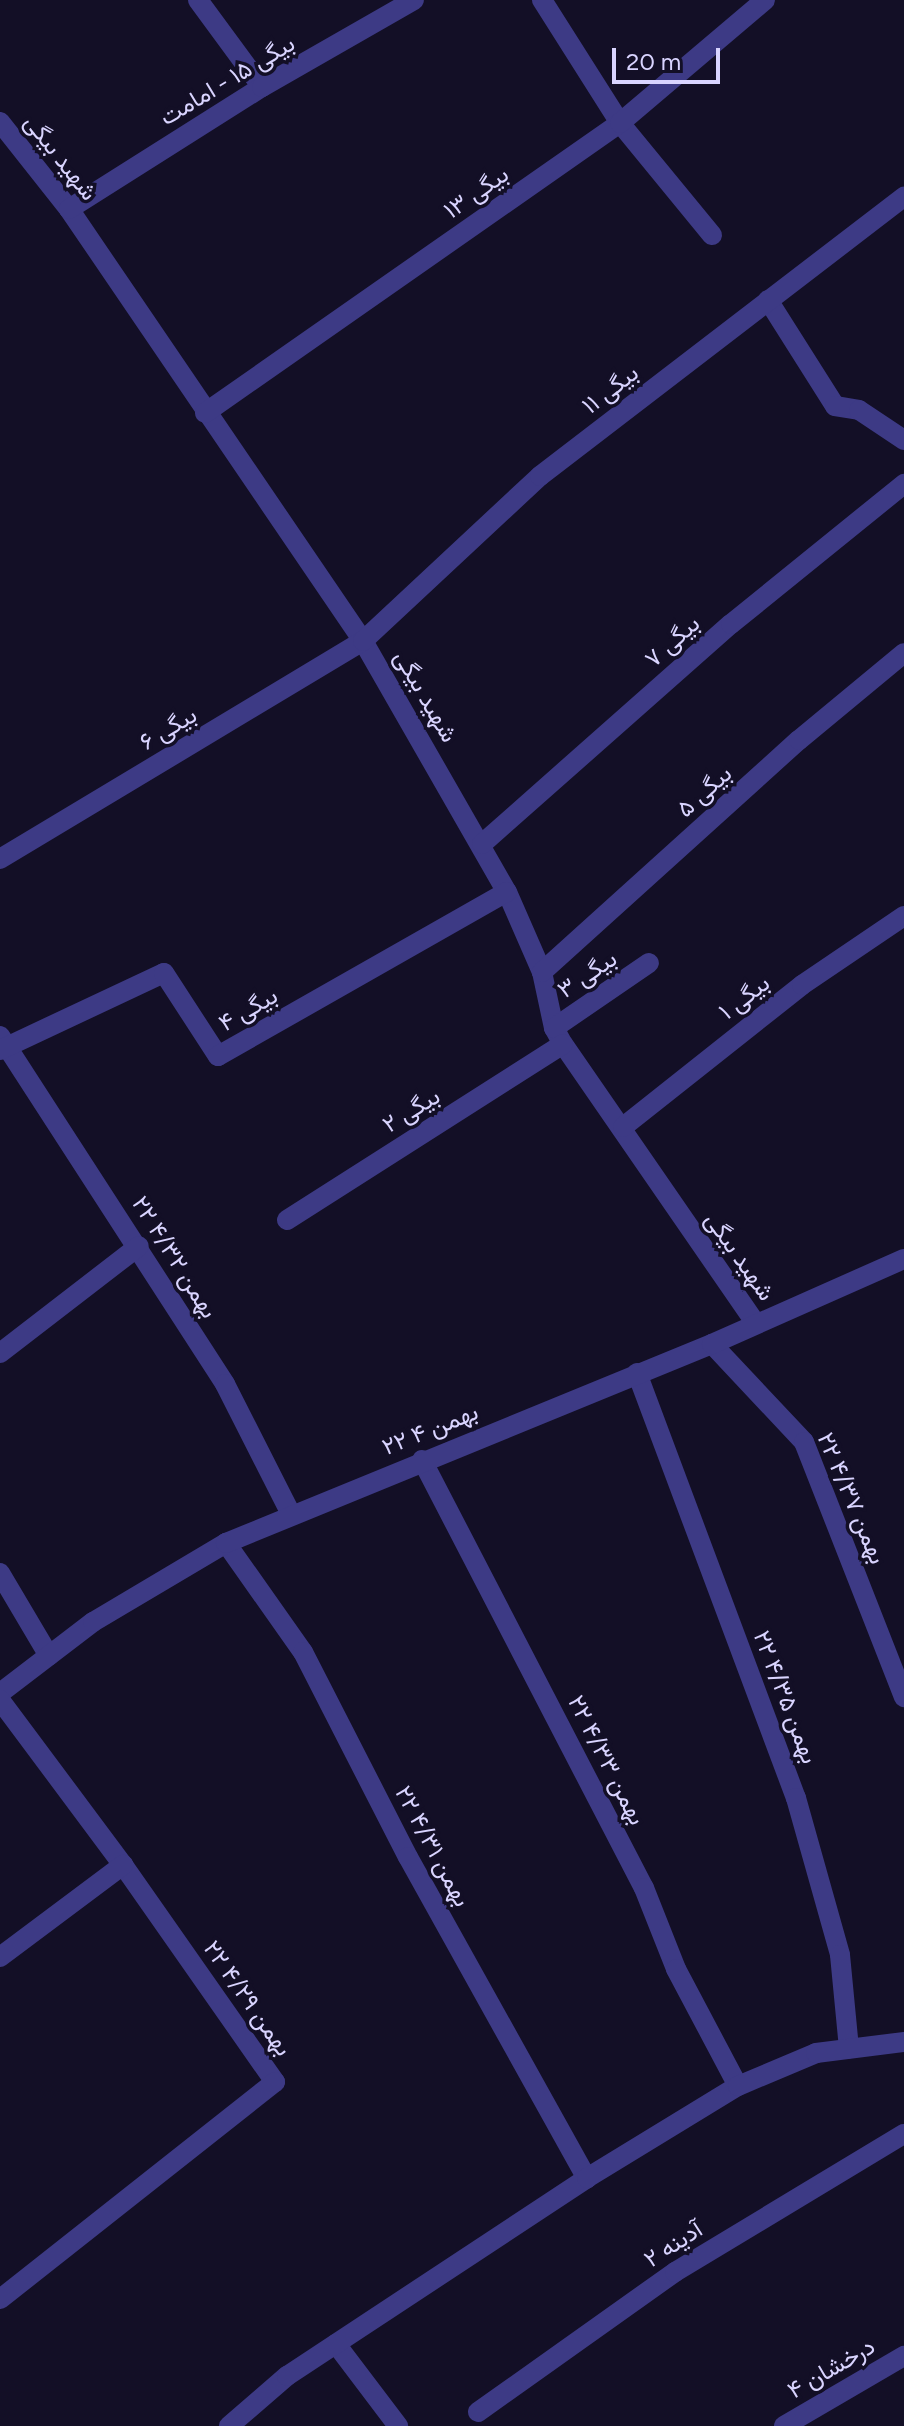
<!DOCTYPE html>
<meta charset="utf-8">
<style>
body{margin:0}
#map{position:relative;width:904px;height:2426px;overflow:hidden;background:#130f26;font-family:Figtree,Vazirmatn,sans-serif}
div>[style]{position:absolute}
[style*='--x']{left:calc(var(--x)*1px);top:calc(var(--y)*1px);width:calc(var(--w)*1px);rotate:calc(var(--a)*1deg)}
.minor>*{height:20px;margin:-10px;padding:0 10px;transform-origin:10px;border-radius:10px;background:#3d3a85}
span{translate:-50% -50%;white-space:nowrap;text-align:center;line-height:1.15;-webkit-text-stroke:7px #130f26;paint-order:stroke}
.street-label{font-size:24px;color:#d9d4ff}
.scale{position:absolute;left:612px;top:48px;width:108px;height:36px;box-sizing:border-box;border:4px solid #d9d4ff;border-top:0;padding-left:10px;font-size:24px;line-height:28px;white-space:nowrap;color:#d9d4ff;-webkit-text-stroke:6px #130f26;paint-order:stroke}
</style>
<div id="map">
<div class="minor">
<div style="--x:198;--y:0;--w:108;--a:53.7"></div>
<div style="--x:542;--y:0;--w:146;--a:57.6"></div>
<div style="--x:620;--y:123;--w:145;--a:50.6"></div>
<div style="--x:0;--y:122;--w:111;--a:51.6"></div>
<div style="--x:69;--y:209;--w:523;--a:55.76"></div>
<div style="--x:363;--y:641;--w:289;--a:60.2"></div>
<div style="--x:507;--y:892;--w:87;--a:66.4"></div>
<div style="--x:542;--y:972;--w:57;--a:77.9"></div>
<div style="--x:554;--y:1028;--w:18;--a:61"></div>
<div style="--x:563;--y:1044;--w:340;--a:55.4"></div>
<div style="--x:69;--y:209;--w:228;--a:-32.3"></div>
<div style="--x:262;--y:87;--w:175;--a:-29.8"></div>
<div style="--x:768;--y:300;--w:125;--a:57.7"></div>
<div style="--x:835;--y:406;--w:24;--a:9"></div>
<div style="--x:859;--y:410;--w:54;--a:33.7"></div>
<div style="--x:205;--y:413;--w:506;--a:-34.95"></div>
<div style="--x:620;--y:123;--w:190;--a:-40.3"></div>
<div style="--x:482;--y:844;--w:332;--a:-41.5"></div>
<div style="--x:731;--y:624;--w:223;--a:-39"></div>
<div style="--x:0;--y:859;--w:423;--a:-31"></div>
<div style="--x:363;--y:641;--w:242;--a:-43"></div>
<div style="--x:540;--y:476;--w:459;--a:-37.5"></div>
<div style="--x:542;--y:972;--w:346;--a:-42.1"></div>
<div style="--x:799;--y:740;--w:136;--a:-39.6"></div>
<div style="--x:554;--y:1028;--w:115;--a:-34.4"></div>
<div style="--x:0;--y:1036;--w:414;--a:57.1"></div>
<div style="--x:225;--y:1384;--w:146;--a:63.1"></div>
<div style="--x:0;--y:1050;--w:181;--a:-25.2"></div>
<div style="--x:164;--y:973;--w:99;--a:57"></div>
<div style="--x:218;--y:1056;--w:332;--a:-29.6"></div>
<div style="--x:623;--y:1127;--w:228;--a:-38.4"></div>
<div style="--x:802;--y:985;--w:123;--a:-34.1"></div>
<div style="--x:287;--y:1220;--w:327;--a:-32.5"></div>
<div style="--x:712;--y:1344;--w:134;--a:46.8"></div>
<div style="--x:804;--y:1442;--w:274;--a:68.6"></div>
<div style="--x:0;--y:1353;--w:175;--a:-37.6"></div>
<div style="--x:637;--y:1373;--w:454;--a:69.5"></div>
<div style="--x:796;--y:1798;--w:163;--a:74.3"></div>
<div style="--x:840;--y:1955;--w:94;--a:84.5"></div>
<div style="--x:422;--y:1460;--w:482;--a:62.6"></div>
<div style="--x:644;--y:1888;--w:87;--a:68.4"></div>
<div style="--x:676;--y:1969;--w:132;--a:62.1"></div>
<div style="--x:226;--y:1543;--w:133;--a:54.8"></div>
<div style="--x:303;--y:1652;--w:230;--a:62.9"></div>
<div style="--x:408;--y:1857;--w:368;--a:60.9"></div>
<div style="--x:0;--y:1573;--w:96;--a:59.4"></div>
<div style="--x:0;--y:1693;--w:117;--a:-37.4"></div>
<div style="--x:93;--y:1622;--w:155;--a:-30.7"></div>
<div style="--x:226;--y:1543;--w:525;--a:-22.27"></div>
<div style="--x:712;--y:1344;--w:210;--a:-23.9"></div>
<div style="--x:0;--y:1700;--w:206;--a:53.3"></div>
<div style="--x:123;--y:1865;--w:265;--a:55"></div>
<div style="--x:275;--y:2082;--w:350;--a:141.7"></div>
<div style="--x:0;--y:1957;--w:154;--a:-36.8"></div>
<div style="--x:336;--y:2344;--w:103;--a:52.9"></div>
<div style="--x:478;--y:2412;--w:242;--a:-35.4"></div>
<div style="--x:675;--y:2272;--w:267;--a:-31.1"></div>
<div style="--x:229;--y:2426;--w:77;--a:-40.8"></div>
<div style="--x:287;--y:2376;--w:359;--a:-33.4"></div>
<div style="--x:587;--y:2178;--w:177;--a:-31.4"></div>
<div style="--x:738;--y:2086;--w:85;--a:-22.9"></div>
<div style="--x:816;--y:2053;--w:89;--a:-7.1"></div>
<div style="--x:784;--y:2426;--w:139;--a:-30.3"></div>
</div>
<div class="street-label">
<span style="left:227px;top:80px;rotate:-31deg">بیگی ۱۵ - امامت</span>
<span style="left:61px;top:157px;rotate:52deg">شهید بیگی</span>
<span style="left:476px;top:192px;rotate:-35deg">بیگی ۱۳</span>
<span style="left:610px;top:389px;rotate:-38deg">بیگی ۱۱</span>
<span style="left:672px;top:641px;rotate:-42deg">بیگی ۷</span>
<span style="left:426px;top:696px;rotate:60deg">شهید بیگی</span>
<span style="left:168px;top:728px;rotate:-31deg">بیگی ۶</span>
<span style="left:704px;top:791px;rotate:-42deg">بیگی ۵</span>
<span style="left:587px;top:974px;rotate:-34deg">بیگی ۳</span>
<span style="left:744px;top:997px;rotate:-38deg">بیگی ۱</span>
<span style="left:248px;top:1009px;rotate:-30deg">بیگی ۴</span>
<span style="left:411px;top:1110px;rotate:-32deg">بیگی ۲</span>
<span style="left:740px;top:1256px;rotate:55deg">شهید بیگی</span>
<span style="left:175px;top:1257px;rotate:58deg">۲۲ بهمن ۴/۳۲</span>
<span style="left:430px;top:1429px;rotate:-22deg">۲۲ بهمن ۴</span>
<span style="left:852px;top:1498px;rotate:67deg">۲۲ بهمن ۴/۳۷</span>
<span style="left:786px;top:1697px;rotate:69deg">۲۲ بهمن ۴/۳۵</span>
<span style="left:607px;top:1760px;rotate:63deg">۲۲ بهمن ۴/۳۳</span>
<span style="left:433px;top:1846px;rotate:62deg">۲۲ بهمن ۴/۳۱</span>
<span style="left:248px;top:1998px;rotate:55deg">۲۲ بهمن ۴/۲۹</span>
<span style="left:673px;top:2244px;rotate:-33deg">آدینه ۲</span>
<span style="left:831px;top:2368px;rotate:-30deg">درخشان ۴</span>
</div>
<div class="scale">20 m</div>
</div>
